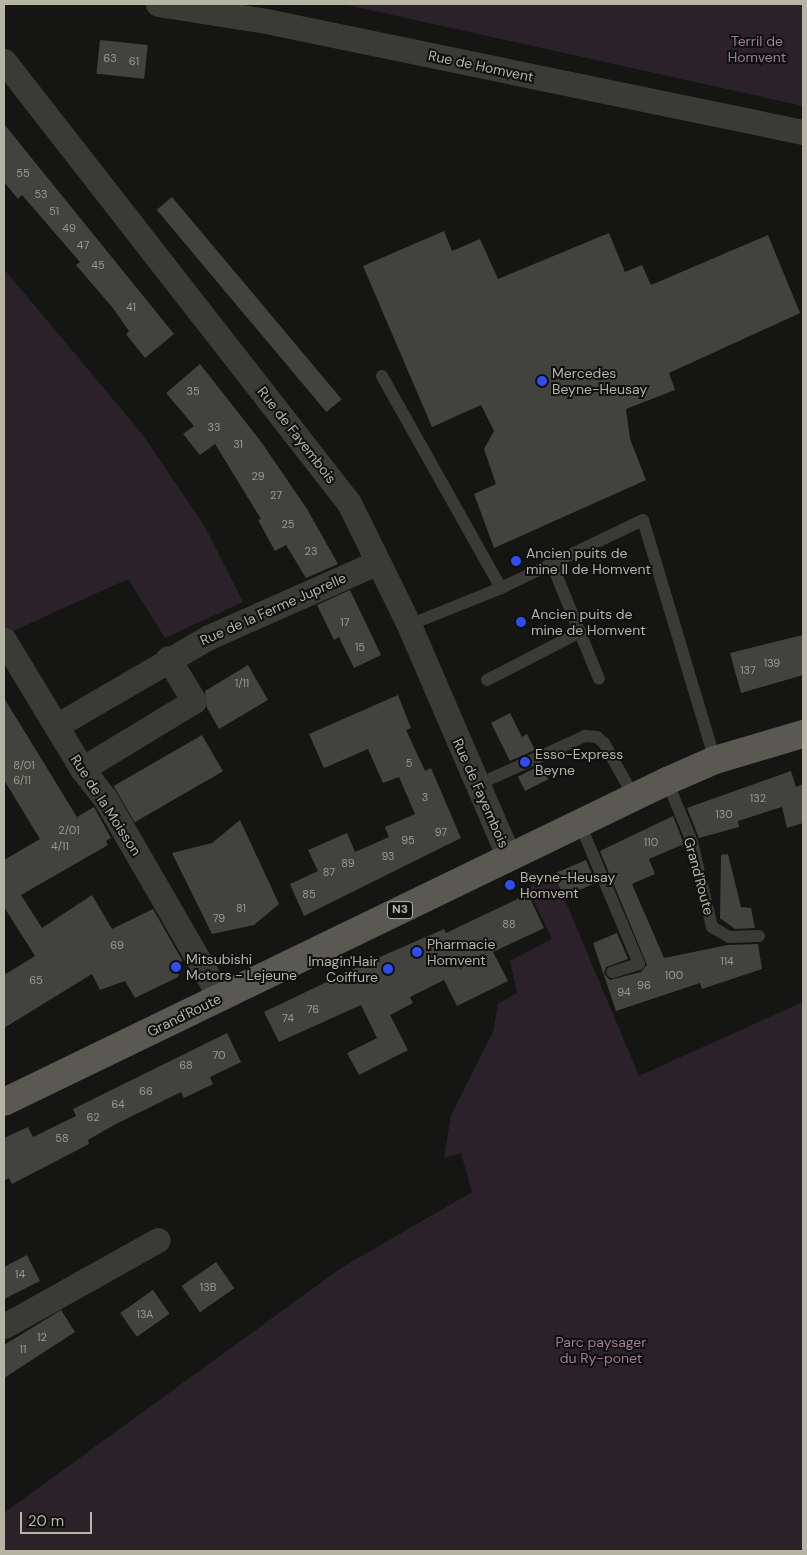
<!DOCTYPE html>
<style>
body{margin:0}
#map{position:relative;width:807px;height:1555px;overflow:hidden;background:#151614;font-family:"DM Sans",sans-serif}
div>[style]{position:absolute}
[style*='--x']{left:calc(var(--x)*1px);top:calc(var(--y)*1px);width:calc(var(--w)*1px);rotate:calc(var(--a)*1deg)}
.green>*{inset:0;background:#2a2228}
.building>*{inset:0;background:#42433e;transform-origin:0 0}
.service>*{height:12px;margin:-6px;padding:0 6px;transform-origin:6px;border-radius:6px;background:#3a3b35}
.minor>*{height:25px;margin:-12.5px;padding:0 12.5px;transform-origin:12.5px;border-radius:12.5px;background:#3a3b35}
.primary>*{height:28px;margin:-14px;padding:0 14px;transform-origin:14px;border-radius:14px;background:#5a5951}
.dots>*{width:14px;height:14px;translate:-50% -50%;box-sizing:border-box;border:2px solid #10100f;border-radius:50%}
span{translate:-50% -50%;white-space:nowrap;text-align:center;line-height:1.15;-webkit-text-stroke:4px #10100f;paint-order:stroke}
.number-label{font-size:11px;color:#99988b}
.number-label span{-webkit-text-stroke-width:0}
.shield-label span{padding:1px 4px;background:#10100f;border:1px solid;border-radius:4px;-webkit-text-stroke-width:0}
.shield-label{font-size:12px;color:#b6b4a5;font-weight:700}
.park-label{font-size:14px;color:#a17c98}
.street-label{font-size:14px;color:#b6b4a5}
.poi-label{font-size:14px;color:#b6b4a5}
.left{translate:0 -50%;text-align:left}
.right{translate:-100% -50%;text-align:right}
.frame{position:absolute;inset:0;border:5px solid #b6b4a5;pointer-events:none}
.scale{position:absolute;left:20px;top:1512px;width:72px;height:22px;box-sizing:border-box;border:2px solid #b6b4a5;border-top:0;padding-left:6px;font-size:15px;line-height:18px;white-space:nowrap;color:#b6b4a5;-webkit-text-stroke:4px #10100f;paint-order:stroke}
</style>
<div id="map">
<div class="green">
<div style="clip-path:polygon(343px 4px,803px 4px,803px 106px)"></div>
<div style="clip-path:polygon(4px 269px,142px 434px,204px 525px,243px 602px,165px 638px,128px 579px,4px 635px)"></div>
<div style="clip-path:polygon(554px 874px,639px 1076px,803px 1002px,803px 1551px,4px 1551px,4px 1513px,341px 1268px,472px 1192px,461px 1153px,444px 1158px,451px 1115px,493px 1032px,498px 1004px,517px 993px,510px 961px,552px 939px,527px 887px)"></div>
</div>
<div class="building">
<div style="left:100px;top:40px;width:48px;height:34px;rotate:6deg"></div>
<div style="clip-path:polygon(4px 124px,174px 334px,145px 358px,126px 334px,129px 331px,112px 307px,76px 265px,80px 262px,22px 195px,18px 199px,4px 182px)"></div>
<div style="left:172px;top:197px;width:264px;height:20px;rotate:50deg"></div>
<div style="clip-path:polygon(444px 231px,452px 251px,480px 239px,498px 279px,609px 233px,625px 272px,642px 265px,651px 285px,768px 235px,800px 313px,669px 373px,675px 390px,626px 409px,630px 439px,646px 480px,494px 548px,474px 494px,496px 484px,484px 449px,494px 431px,481px 405px,432px 427px,363px 266px)"></div>
<div style="clip-path:polygon(200px 364px,262px 443px,307px 509px,338px 564px,306px 578px,286px 545px,275px 551px,258px 520px,261px 519px,215px 444px,200px 455px,183px 434px,194px 426px,166px 393px)"></div>
<div style="clip-path:polygon(350px 590px,381px 655px,354px 668px,339px 637px,334px 640px,317px 605px)"></div>
<div style="clip-path:polygon(803px 635px,803px 675px,741px 693px,730px 653px)"></div>
<div style="clip-path:polygon(248px 665px,268px 700px,219px 729px,207px 708px,205px 691px)"></div>
<div style="clip-path:polygon(398px 695px,411px 728px,406px 730px,425px 771px,431px 768px,461px 838px,304px 916px,290px 884px,318px 871px,308px 850px,347px 833px,355px 852px,389px 837px,385px 827px,415px 814px,399px 777px,383px 783px,368px 749px,324px 768px,309px 734px)"></div>
<div style="clip-path:polygon(4px 698px,77px 817px,94px 807px,111px 838px,106px 841px,108px 845px,21px 895px,42px 928px,92px 895px,112px 929px,153px 909px,182px 960px,178px 977px,135px 998px,125px 981px,100px 990px,92px 974px,4px 1028px,4px 975px,35px 956px,4px 907px,4px 860px,40px 839px,4px 780px)"></div>
<div style="clip-path:polygon(510px 713px,522px 737px,527px 734px,535px 750px,510px 761px,491px 723px)"></div>
<div style="left:202px;top:735px;width:42px;height:102px;rotate:60deg"></div>
<div style="left:541px;top:765px;width:16px;height:26px;rotate:63deg"></div>
<div style="clip-path:polygon(791px 771px,796px 787px,803px 784px,803px 823px,787px 828px,782px 807px,738px 821px,739px 827px,699px 838px,687px 808px)"></div>
<div style="clip-path:polygon(673px 816px,684px 844px,649px 859px,655px 874px,632px 884px,664px 958px,728px 945px,758px 944px,762px 969px,702px 989px,700px 983px,616px 1011px,593px 943px,617px 933px,628px 959px,606px 967px,604px 974px,610px 980px,641px 972px,647px 965px,600px 851px)"></div>
<div style="clip-path:polygon(240px 820px,279px 904px,254px 925px,212px 934px,172px 853px,212px 843px)"></div>
<div style="clip-path:polygon(728px 854px,741px 907px,751px 908px,755px 928px,735px 929px,720px 918px,721px 855px)"></div>
<div style="left:586px;top:860px;width:25px;height:35px;rotate:67deg"></div>
<div style="clip-path:polygon(528px 894px,544px 928px,493px 952px,508px 981px,457px 1006px,444px 980px,410px 997px,413px 1003px,390px 1015px,408px 1050px,359px 1075px,347px 1053px,377px 1038px,361px 1005px,279px 1042px,264px 1012px,364px 964px,444px 929px,446px 933px)"></div>
<div style="clip-path:polygon(227px 1033px,241px 1062px,210px 1077px,213px 1084px,184px 1098px,181px 1092px,114px 1125px,88px 1140px,89px 1144px,12px 1184px,9px 1178px,4px 1181px,4px 1138px,28px 1127px,33px 1137px,76px 1116px,73px 1109px)"></div>
<div style="clip-path:polygon(27px 1255px,40px 1281px,4px 1299px,4px 1267px)"></div>
<div style="left:216px;top:1262px;width:32px;height:42px;rotate:55deg"></div>
<div style="left:153px;top:1290px;width:29px;height:40px;rotate:55deg"></div>
<div style="clip-path:polygon(61px 1310px,75px 1332px,4px 1378px,4px 1345px)"></div>
</div>
<div class="service">
<div style="--x:382;--y:376;--w:243;--a:60.7"></div>
<div style="--x:551;--y:562;--w:126;--a:67.7"></div>
<div style="--x:409;--y:625;--w:99;--a:-21.9"></div>
<div style="--x:501;--y:588;--w:157;--a:-25.6"></div>
<div style="--x:643;--y:520;--w:251;--a:73.3"></div>
<div style="--x:487;--y:680;--w:105;--a:-27.3"></div>
<div style="--x:667;--y:781;--w:66;--a:67.7"></div>
<div style="--x:692;--y:842;--w:87;--a:76.8"></div>
<div style="--x:712;--y:927;--w:20;--a:30"></div>
<div style="--x:729;--y:937;--w:30;--a:-2"></div>
<div style="--x:477;--y:785;--w:119;--a:-24.4"></div>
<div style="--x:585;--y:736;--w:12;--a:5"></div>
<div style="--x:597;--y:737;--w:9;--a:41"></div>
<div style="--x:604;--y:743;--w:62;--a:60.9"></div>
<div style="--x:580;--y:824;--w:152;--a:67.1"></div>
<div style="--x:639;--y:964;--w:28;--a:163"></div>
</div>
<div class="minor">
<div style="--x:158;--y:4;--w:109;--a:8.9"></div>
<div style="--x:266;--y:21;--w:548;--a:11.68"></div>
<div style="--x:4;--y:61;--w:561;--a:52.03"></div>
<div style="--x:349;--y:503;--w:136;--a:63.8"></div>
<div style="--x:409;--y:625;--w:253;--a:66.7"></div>
<div style="--x:4;--y:640;--w:151;--a:58.8"></div>
<div style="--x:82;--y:769;--w:37;--a:52"></div>
<div style="--x:105;--y:798;--w:230;--a:60"></div>
<div style="--x:56;--y:726;--w:177;--a:-30.2"></div>
<div style="--x:209;--y:637;--w:185;--a:-23.9"></div>
<div style="--x:82;--y:769;--w:131;--a:-31.3"></div>
<div style="--x:194;--y:701;--w:50;--a:-121.2"></div>
<div style="--x:4;--y:1326;--w:176;--a:-29.2"></div>
</div>
<div class="primary">
<div style="--x:4;--y:1102;--w:737;--a:-25.83"></div>
<div style="--x:667;--y:781;--w:52;--a:-23.6"></div>
<div style="--x:715;--y:760;--w:92;--a:-16.5"></div>
</div>
<div class="dots">
<div style="left:542px;top:381px;background:#2e4df4"></div>
<div style="left:516px;top:561px;background:#2e4df4"></div>
<div style="left:521px;top:622px;background:#2e4df4"></div>
<div style="left:525px;top:762px;background:#2e4df4"></div>
<div style="left:510px;top:885px;background:#2e4df4"></div>
<div style="left:417px;top:952px;background:#2e4df4"></div>
<div style="left:176px;top:967px;background:#2e4df4"></div>
<div style="left:388px;top:969px;background:#2e4df4"></div>
</div>
<div class="number-label">
<span style="left:110px;top:58px">63</span>
<span style="left:134px;top:61px">61</span>
<span style="left:23px;top:173px">55</span>
<span style="left:41px;top:194px">53</span>
<span style="left:54px;top:211px">51</span>
<span style="left:69px;top:228px">49</span>
<span style="left:83px;top:245px">47</span>
<span style="left:98px;top:265px">45</span>
<span style="left:131px;top:307px">41</span>
<span style="left:193px;top:391px">35</span>
<span style="left:214px;top:427px">33</span>
<span style="left:238px;top:444px">31</span>
<span style="left:258px;top:476px">29</span>
<span style="left:276px;top:495px">27</span>
<span style="left:288px;top:524px">25</span>
<span style="left:311px;top:551px">23</span>
<span style="left:345px;top:622px">17</span>
<span style="left:360px;top:647px">15</span>
<span style="left:772px;top:663px">139</span>
<span style="left:748px;top:670px">137</span>
<span style="left:242px;top:683px">1/11</span>
<span style="left:409px;top:763px">5</span>
<span style="left:24px;top:765px">8/01</span>
<span style="left:22px;top:780px">6/11</span>
<span style="left:425px;top:797px">3</span>
<span style="left:758px;top:798px">132</span>
<span style="left:724px;top:814px">130</span>
<span style="left:69px;top:830px">2/01</span>
<span style="left:441px;top:832px">97</span>
<span style="left:408px;top:840px">95</span>
<span style="left:651px;top:842px">110</span>
<span style="left:60px;top:846px">4/11</span>
<span style="left:388px;top:856px">93</span>
<span style="left:348px;top:863px">89</span>
<span style="left:329px;top:872px">87</span>
<span style="left:309px;top:894px">85</span>
<span style="left:241px;top:908px">81</span>
<span style="left:219px;top:918px">79</span>
<span style="left:509px;top:924px">88</span>
<span style="left:117px;top:945px">69</span>
<span style="left:727px;top:961px">114</span>
<span style="left:674px;top:975px">100</span>
<span style="left:36px;top:980px">65</span>
<span style="left:644px;top:985px">96</span>
<span style="left:624px;top:992px">94</span>
<span style="left:313px;top:1009px">76</span>
<span style="left:288px;top:1018px">74</span>
<span style="left:219px;top:1055px">70</span>
<span style="left:186px;top:1065px">68</span>
<span style="left:146px;top:1091px">66</span>
<span style="left:118px;top:1104px">64</span>
<span style="left:93px;top:1117px">62</span>
<span style="left:62px;top:1138px">58</span>
<span style="left:20px;top:1274px">14</span>
<span style="left:208px;top:1287px">13B</span>
<span style="left:145px;top:1314px">13A</span>
<span style="left:42px;top:1337px">12</span>
<span style="left:23px;top:1349px">11</span>
</div>
<div class="shield-label">
<span style="left:400px;top:910px">N3</span>
</div>
<div class="park-label">
<span style="left:757px;top:49px">Terril de<br>Homvent</span>
<span style="left:601px;top:1350px">Parc paysager<br>du Ry-ponet</span>
</div>
<div class="street-label">
<span style="left:481px;top:66px;rotate:12deg">Rue de Homvent</span>
<span style="left:297px;top:435px;rotate:52deg">Rue de Fayembois</span>
<span style="left:273px;top:609px;rotate:-24deg">Rue de la Ferme Juprelle</span>
<span style="left:481px;top:793px;rotate:66deg">Rue de Fayembois</span>
<span style="left:106px;top:805px;rotate:57deg">Rue de la Moisson</span>
<span style="left:699px;top:876px;rotate:75deg">Grand'Route</span>
<span style="left:184px;top:1015px;rotate:-26deg">Grand'Route</span>
</div>
<div class="poi-label">
<span class="left" style="left:552px;top:381px">Mercedes<br>Beyne-Heusay</span>
<span class="left" style="left:526px;top:561px">Ancien puits de<br>mine II de Homvent</span>
<span class="left" style="left:531px;top:622px">Ancien puits de<br>mine de Homvent</span>
<span class="left" style="left:535px;top:762px">Esso-Express<br>Beyne</span>
<span class="left" style="left:520px;top:885px">Beyne-Heusay<br>Homvent</span>
<span class="left" style="left:427px;top:952px">Pharmacie<br>Homvent</span>
<span class="left" style="left:186px;top:967px">Mitsubishi<br>Motors - Lejeune</span>
<span class="right" style="left:378px;top:969px">Imagin'Hair<br>Coiffure</span>
</div>
<div class="frame"></div>
<div class="scale">20 m</div>
</div>
